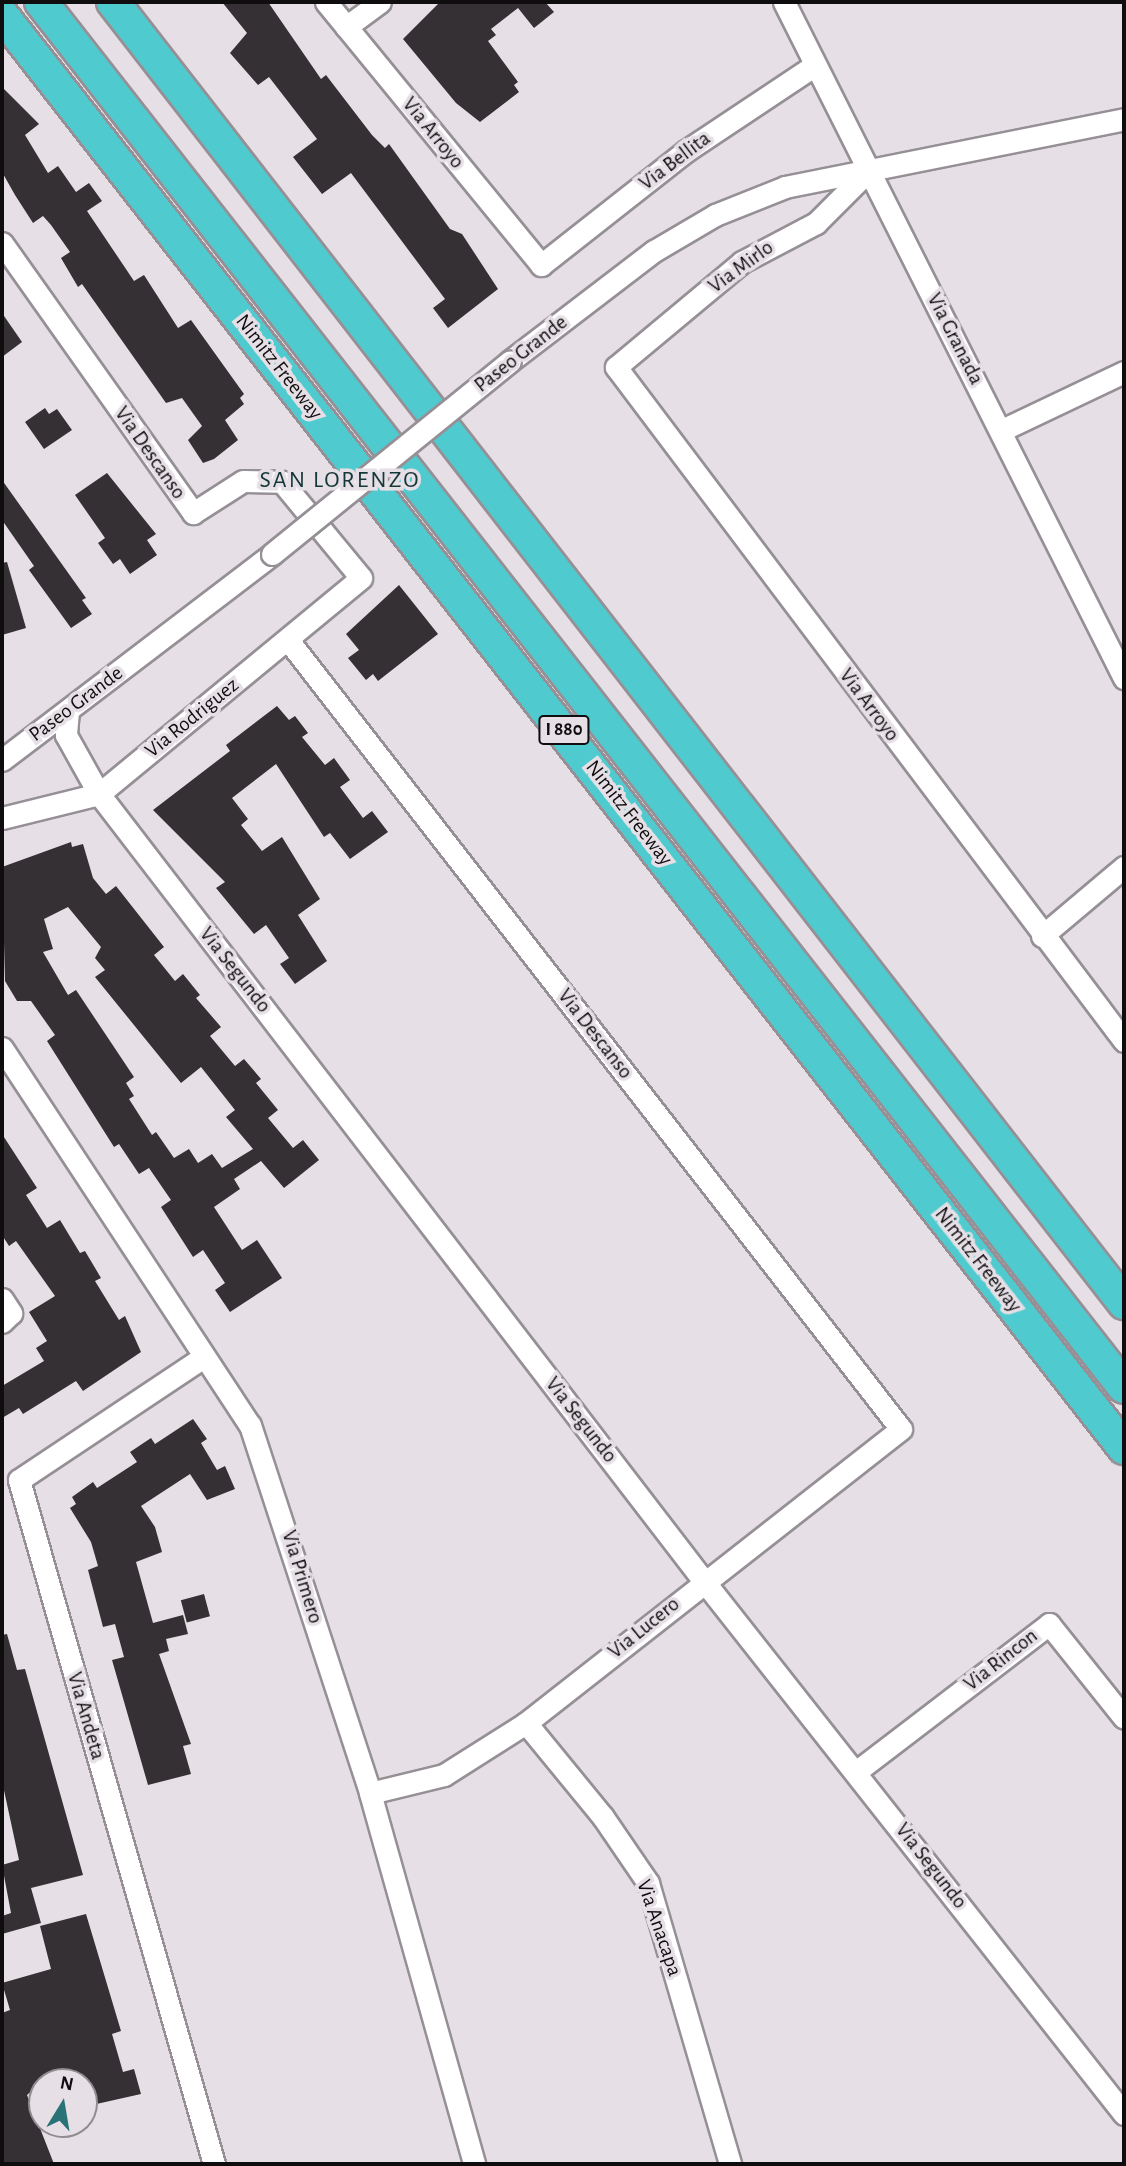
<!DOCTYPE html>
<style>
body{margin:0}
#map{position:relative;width:1126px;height:2166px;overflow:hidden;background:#e6e0e6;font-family:"Alegreya Sans",sans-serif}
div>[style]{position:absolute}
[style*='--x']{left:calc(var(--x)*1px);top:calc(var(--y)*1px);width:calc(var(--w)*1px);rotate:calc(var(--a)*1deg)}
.building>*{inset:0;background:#343034;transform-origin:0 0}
.roads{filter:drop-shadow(2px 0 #969096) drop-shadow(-2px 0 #969096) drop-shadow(0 2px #969096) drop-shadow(0 -2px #969096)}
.minor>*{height:21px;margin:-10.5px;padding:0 10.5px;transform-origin:10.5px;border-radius:10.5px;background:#fff}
.highway>*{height:32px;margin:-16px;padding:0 16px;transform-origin:16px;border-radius:16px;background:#4fcbcf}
.bridges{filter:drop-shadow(2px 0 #969096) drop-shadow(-2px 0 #969096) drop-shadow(0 2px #969096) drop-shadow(0 -2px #969096)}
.minor-bridge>*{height:21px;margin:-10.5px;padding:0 10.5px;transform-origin:10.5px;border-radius:10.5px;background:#fff}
span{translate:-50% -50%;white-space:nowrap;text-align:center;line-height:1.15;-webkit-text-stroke:7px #e6e0e6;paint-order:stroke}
.shield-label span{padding:2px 5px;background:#e6e0e6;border:2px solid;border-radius:5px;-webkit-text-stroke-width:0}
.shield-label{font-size:19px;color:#0f0d0e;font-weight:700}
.street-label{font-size:21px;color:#0f0d0e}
.quarter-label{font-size:24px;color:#143738;letter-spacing:2px}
.frame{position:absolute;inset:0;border:4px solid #0f0d0e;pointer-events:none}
.north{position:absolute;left:28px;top:2068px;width:70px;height:70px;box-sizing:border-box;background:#e6e0e6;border:2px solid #908c90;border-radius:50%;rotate:11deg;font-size:19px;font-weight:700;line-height:28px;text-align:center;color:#0f0d0e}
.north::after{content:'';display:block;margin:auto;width:24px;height:32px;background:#297376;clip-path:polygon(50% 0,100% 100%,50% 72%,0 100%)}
</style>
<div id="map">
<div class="building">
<div style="clip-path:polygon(222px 2px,268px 2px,321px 79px,326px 75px,372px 135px,385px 148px,389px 144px,450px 229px,462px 234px,498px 289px,448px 328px,433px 308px,445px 299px,351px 173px,322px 194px,293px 157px,317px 139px,269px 77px,258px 85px,230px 53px,247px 33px)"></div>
<div style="clip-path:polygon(440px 2px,545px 2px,554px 12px,534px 28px,518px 8px,491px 29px,496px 35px,488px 41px,518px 82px,514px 85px,519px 92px,480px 122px,456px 103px,403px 39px)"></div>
<div style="clip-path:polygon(2px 87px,39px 124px,25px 135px,48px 173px,58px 166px,76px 192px,89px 183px,102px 201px,87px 211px,134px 281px,144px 275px,178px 328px,191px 320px,244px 394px,240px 398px,244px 404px,225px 420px,238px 440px,214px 459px,203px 463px,188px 440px,202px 426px,182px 398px,166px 403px,82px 284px,78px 287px,61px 258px,70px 252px,51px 225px,43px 216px,33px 223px,15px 195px,2px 172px)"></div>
<div style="clip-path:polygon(2px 313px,22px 342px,2px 357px)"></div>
<div style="clip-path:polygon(45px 408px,49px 414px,57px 409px,72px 430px,44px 449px,25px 422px)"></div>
<div style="clip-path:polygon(107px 473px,156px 534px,147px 540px,157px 555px,130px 574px,120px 559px,113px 564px,98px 543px,105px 538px,75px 495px)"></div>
<div style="clip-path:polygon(2px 480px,86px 598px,82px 600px,92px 614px,71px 628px,29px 570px,34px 566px,2px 520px)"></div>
<div style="clip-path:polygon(7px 562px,26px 628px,2px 635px,2px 563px)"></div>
<div style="clip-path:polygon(399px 585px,438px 634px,378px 681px,373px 674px,366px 680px,348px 658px,359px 650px,346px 634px)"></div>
<div style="clip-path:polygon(277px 706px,289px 720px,295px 716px,308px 733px,302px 737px,325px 765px,334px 758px,350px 780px,340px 787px,363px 818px,372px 811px,388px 832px,350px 859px,330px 833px,324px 837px,276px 764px,232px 798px,248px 819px,241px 825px,262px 851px,282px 837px,320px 899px,298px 915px,327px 961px,295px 984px,280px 964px,289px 958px,266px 925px,254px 934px,216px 888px,225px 882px,153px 810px,230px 751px,226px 745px)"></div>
<div style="clip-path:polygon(evenodd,71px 842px,72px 847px,83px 844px,93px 878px,106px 894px,116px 886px,164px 947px,154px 955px,175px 981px,183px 974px,200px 995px,196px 998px,221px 1027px,210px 1036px,235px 1066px,244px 1059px,261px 1079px,256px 1083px,278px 1110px,268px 1118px,293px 1148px,303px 1140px,319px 1160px,284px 1188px,261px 1161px,234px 1179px,240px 1189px,214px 1207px,242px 1250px,257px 1240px,282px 1278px,230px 1312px,215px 1290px,225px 1283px,203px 1250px,193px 1257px,161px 1207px,171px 1200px,149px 1168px,139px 1174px,119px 1144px,114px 1147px,47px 1041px,55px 1035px,31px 1001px,17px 1001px,5px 981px,2px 867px,71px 842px,68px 907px,101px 947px,95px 958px,105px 970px,95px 977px,181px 1083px,201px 1067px,235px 1110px,226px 1117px,253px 1149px,222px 1168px,212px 1154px,198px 1163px,189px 1149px,174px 1158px,156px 1132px,152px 1135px,129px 1099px,134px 1096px,126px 1083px,134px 1077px,76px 990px,68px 995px,43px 952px,53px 949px,44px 919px,68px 907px)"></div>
<div style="clip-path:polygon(2px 1134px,37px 1188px,26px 1195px,47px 1228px,60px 1220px,80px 1253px,85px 1251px,101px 1278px,95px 1281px,119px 1320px,125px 1316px,141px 1352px,83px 1391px,76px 1381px,23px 1414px,19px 1408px,2px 1418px,2px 1386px,44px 1361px,36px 1348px,47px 1341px,29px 1312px,55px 1296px,16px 1241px,9px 1246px,2px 1235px)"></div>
<div style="clip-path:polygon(193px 1419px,207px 1439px,201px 1443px,217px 1470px,225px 1466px,235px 1489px,207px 1500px,190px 1474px,141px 1506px,155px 1527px,162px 1552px,136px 1562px,153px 1623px,183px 1615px,188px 1634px,166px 1639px,169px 1651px,159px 1654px,191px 1744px,183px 1746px,191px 1774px,148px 1785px,112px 1660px,124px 1657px,115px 1624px,103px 1627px,88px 1570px,98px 1566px,91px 1542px,70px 1508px,76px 1504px,72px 1497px,93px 1482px,97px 1488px,137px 1462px,130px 1452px,151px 1438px,155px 1444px)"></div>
<div style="left:204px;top:1594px;width:23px;height:24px;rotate:75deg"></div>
<div style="clip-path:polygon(7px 1634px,17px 1670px,25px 1669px,83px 1875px,31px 1888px,41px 1923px,2px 1934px,2px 1916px,11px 1913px,2px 1865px,19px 1860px,2px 1781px,2px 1635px)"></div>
<div style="clip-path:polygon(86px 1914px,121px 2031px,112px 2034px,123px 2072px,134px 2069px,141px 2094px,92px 2105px,84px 2082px,42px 2082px,27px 2095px,54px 2164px,4px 2164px,2px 2013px,10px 2010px,2px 1983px,51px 1969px,40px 1926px)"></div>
</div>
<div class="roads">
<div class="minor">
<div style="--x:326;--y:2;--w:340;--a:50.7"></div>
<div style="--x:541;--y:265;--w:184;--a:-38.2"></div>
<div style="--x:686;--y:151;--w:155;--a:-33.7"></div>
<div style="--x:784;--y:2;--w:757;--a:63.3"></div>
<div style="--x:346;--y:27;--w:42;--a:-36.3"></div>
<div style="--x:868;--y:171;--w:74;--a:135"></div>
<div style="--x:816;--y:223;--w:84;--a:152.2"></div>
<div style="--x:742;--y:262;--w:164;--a:140.2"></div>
<div style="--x:616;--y:367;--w:844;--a:52.99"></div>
<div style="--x:2;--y:243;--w:331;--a:54.7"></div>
<div style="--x:193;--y:513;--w:59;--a:-32.6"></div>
<div style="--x:243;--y:481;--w:39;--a:1"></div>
<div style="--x:282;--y:482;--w:124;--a:50.5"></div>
<div style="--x:361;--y:578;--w:340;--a:140.5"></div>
<div style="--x:99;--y:794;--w:100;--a:166.1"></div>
<div style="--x:510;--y:361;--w:181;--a:-37.4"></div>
<div style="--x:654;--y:251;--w:71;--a:-30.5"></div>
<div style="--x:715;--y:215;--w:75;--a:-21.8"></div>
<div style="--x:785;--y:187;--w:346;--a:-11.3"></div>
<div style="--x:1002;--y:430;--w:135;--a:-25.4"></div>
<div style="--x:288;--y:640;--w:999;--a:52.16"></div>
<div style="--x:901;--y:1429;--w:477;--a:141.9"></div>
<div style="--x:526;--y:1723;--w:97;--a:147.6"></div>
<div style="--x:444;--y:1775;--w:76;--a:166.3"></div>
<div style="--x:68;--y:711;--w:24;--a:95"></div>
<div style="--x:66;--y:735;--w:68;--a:60.8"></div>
<div style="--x:99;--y:794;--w:991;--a:52.46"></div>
<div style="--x:703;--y:1580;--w:680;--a:51.75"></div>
<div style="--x:2;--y:760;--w:340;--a:-37.3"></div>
<div style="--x:1042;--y:936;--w:107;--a:-40.1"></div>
<div style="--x:2;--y:1048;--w:451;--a:56.7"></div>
<div style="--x:250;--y:1425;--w:387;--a:71.9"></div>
<div style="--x:370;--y:1793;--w:385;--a:74.3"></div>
<div style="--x:2;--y:1299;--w:17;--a:57"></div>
<div style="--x:11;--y:1313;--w:13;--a:135"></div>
<div style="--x:202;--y:1358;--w:220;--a:146.3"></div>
<div style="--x:19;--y:1480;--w:711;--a:74.09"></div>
<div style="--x:526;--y:1723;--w:122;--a:50.7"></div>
<div style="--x:603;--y:1817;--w:80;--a:55.7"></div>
<div style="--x:648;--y:1883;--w:293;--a:73.7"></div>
<div style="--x:857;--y:1771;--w:242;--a:-37.4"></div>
<div style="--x:1049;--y:1624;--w:120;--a:51.4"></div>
</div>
<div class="highway">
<div style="--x:41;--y:2;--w:1758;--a:51.98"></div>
<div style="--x:113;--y:2;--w:1648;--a:52.15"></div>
<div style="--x:2;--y:15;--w:1820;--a:51.94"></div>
</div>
</div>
<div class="bridges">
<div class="minor-bridge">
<div style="--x:272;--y:554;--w:306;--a:-39"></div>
</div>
</div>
<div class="shield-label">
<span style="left:564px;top:730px">I 880</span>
</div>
<div class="street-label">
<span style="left:433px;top:133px;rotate:51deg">Via Arroyo</span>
<span style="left:675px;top:161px;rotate:-37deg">Via Bellita</span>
<span style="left:741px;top:267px;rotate:-36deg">Via Mirlo</span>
<span style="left:955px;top:339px;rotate:63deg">Via Granada</span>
<span style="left:521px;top:354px;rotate:-38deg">Paseo Grande</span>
<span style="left:279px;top:367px;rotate:52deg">Nimitz Freeway</span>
<span style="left:150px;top:453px;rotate:55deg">Via Descanso</span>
<span style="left:76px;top:704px;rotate:-37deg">Paseo Grande</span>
<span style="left:869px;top:705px;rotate:53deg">Via Arroyo</span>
<span style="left:192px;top:718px;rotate:-39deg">Via Rodriguez</span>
<span style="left:629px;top:813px;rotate:52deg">Nimitz Freeway</span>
<span style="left:235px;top:970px;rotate:52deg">Via Segundo</span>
<span style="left:595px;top:1034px;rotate:52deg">Via Descanso</span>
<span style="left:978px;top:1260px;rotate:52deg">Nimitz Freeway</span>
<span style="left:581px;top:1420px;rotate:52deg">Via Segundo</span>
<span style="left:302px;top:1577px;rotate:73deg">Via Primero</span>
<span style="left:644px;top:1628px;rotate:-39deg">Via Lucero</span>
<span style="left:1001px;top:1660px;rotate:-38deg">Via Rincon</span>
<span style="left:86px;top:1716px;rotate:74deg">Via Andeta</span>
<span style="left:931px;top:1866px;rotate:52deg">Via Segundo</span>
<span style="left:659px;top:1928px;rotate:71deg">Via Anacapa</span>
</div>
<div class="quarter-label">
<span style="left:340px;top:481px">SAN LORENZO</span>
</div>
<div class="frame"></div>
<div class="north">N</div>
</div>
